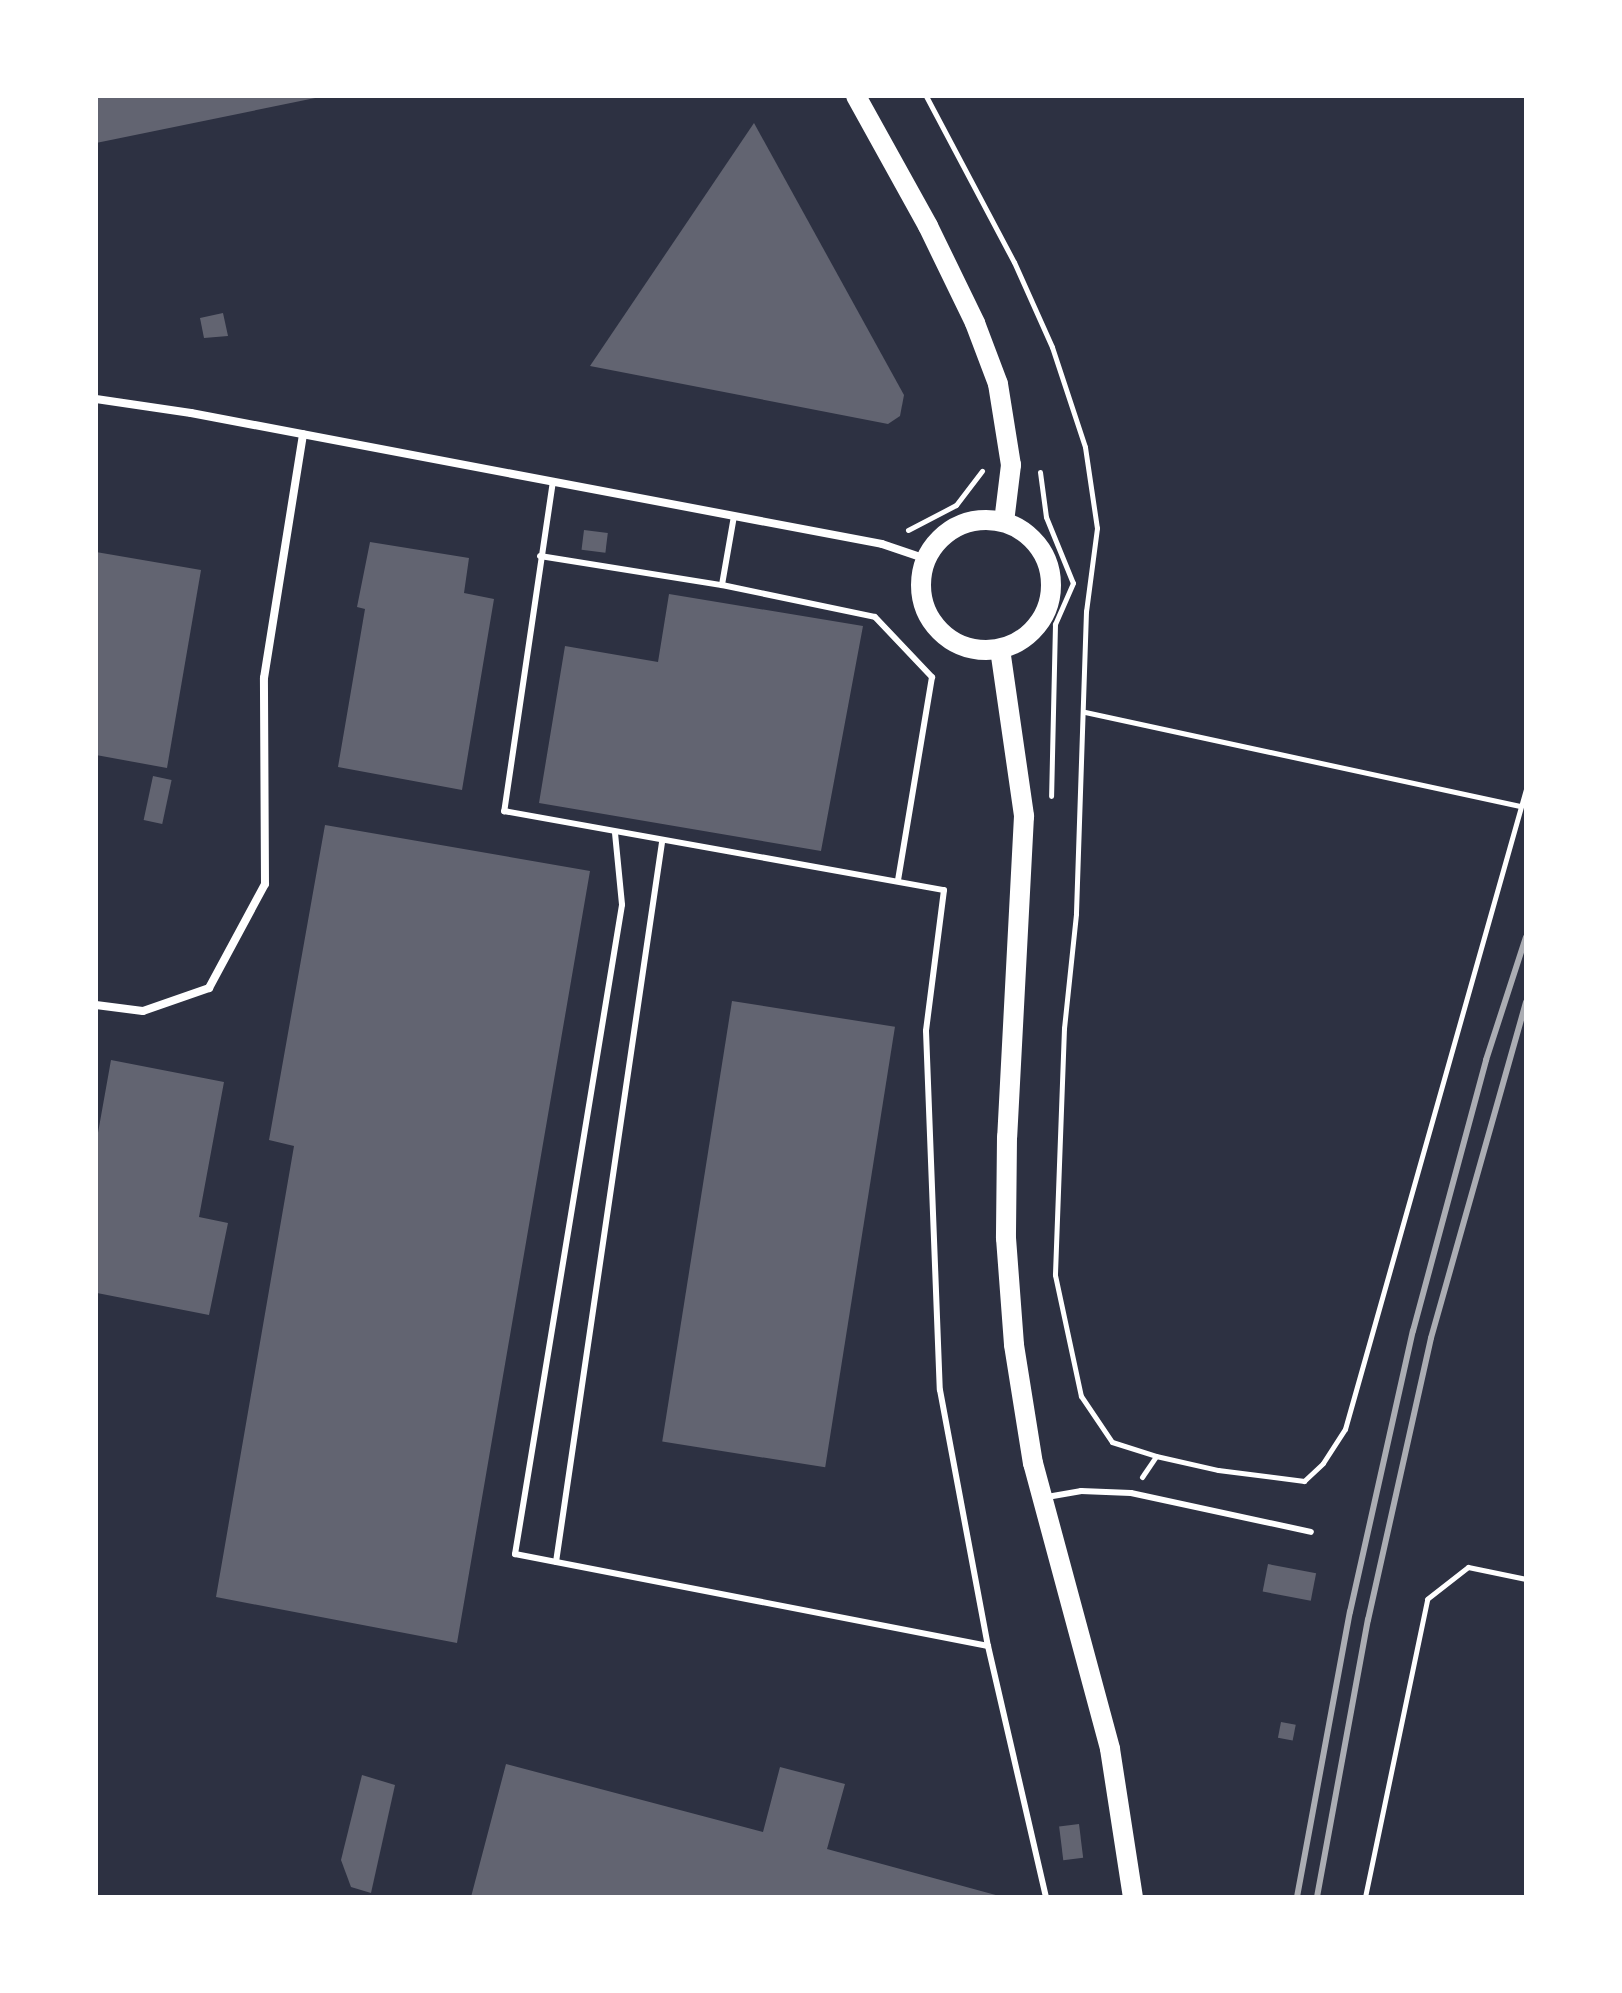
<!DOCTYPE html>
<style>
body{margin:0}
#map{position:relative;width:1622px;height:1993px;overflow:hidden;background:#2d3142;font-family:Barlow,sans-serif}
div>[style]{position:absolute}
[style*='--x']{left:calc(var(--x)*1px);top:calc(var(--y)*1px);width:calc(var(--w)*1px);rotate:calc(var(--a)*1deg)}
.building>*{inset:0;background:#626471;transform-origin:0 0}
.path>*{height:5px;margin:-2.5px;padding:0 2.5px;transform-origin:2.5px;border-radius:2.5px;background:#fff}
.service>*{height:6px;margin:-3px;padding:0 3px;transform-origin:3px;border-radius:3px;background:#fff}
.minor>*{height:8px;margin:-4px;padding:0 4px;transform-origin:4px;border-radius:4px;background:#fff}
.primary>*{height:20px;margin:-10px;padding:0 10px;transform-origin:10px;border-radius:10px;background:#fff}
.primary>.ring{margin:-10px;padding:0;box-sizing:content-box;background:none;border:20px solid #fff;border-radius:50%}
.rail>*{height:6px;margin:-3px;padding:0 3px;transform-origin:3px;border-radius:3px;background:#abadb3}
span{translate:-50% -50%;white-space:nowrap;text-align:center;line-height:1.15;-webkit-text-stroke:8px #fff;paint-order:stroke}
.frame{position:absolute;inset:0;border:98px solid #fff;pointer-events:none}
</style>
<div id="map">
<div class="building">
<div style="clip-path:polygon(96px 96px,320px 96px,320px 97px,96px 143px)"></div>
<div style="clip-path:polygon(754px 123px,904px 395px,900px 416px,888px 424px,590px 366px)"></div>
<div style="clip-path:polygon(223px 313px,228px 336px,204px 338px,200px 318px)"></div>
<div style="left:584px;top:530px;width:24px;height:20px;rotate:7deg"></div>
<div style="clip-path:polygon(370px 542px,469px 558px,464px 593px,494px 599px,462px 790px,338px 767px,365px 609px,357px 607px)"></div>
<div style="clip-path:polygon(96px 552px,201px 570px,167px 768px,96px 755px)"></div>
<div style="clip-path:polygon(669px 594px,863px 626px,821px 851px,539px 803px,565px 646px,658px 662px)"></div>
<div style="left:153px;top:776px;width:19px;height:45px;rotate:12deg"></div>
<div style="clip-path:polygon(325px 825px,590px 871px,457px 1643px,216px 1597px,294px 1146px,269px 1140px)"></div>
<div style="left:732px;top:1001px;width:165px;height:446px;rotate:9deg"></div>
<div style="clip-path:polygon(111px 1060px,224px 1082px,199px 1217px,228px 1223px,209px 1315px,97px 1293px,96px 1144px)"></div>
<div style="left:1268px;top:1564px;width:49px;height:28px;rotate:11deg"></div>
<div style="left:1281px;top:1722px;width:15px;height:16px;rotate:11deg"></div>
<div style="clip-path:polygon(506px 1764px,763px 1832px,780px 1767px,845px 1784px,827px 1849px,1003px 1897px,471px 1897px)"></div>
<div style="clip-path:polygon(362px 1775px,395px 1785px,371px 1893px,351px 1887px,341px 1860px)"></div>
<div style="left:1079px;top:1824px;width:34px;height:20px;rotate:83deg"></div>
</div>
<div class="path">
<div style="--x:926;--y:96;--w:188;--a:62.1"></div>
<div style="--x:1014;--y:262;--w:93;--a:65.9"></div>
<div style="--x:1052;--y:347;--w:105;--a:71.7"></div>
<div style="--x:1085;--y:447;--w:82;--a:81.6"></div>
<div style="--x:1097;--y:528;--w:84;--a:97.5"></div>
<div style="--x:1086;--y:611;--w:303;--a:91.9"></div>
<div style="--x:1076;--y:914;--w:115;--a:96"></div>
<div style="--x:1064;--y:1028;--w:247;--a:92.1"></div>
<div style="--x:1055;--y:1275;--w:124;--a:77.9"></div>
<div style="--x:1081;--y:1396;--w:55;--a:56"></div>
<div style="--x:1112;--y:1442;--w:46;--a:17.7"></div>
<div style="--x:1040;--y:472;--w:45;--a:82.4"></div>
<div style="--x:1046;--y:517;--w:71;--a:67.8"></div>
<div style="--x:1073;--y:583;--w:45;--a:113.7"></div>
<div style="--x:1055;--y:624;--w:172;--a:91.3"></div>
<div style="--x:908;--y:530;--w:54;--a:-27.5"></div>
<div style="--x:956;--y:505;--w:43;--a:-52.6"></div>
<div style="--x:1085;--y:712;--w:445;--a:12.2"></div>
<div style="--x:1142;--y:1477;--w:25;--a:-56"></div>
<div style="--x:1156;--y:1456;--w:64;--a:12.7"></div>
<div style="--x:1218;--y:1470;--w:87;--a:7.3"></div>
<div style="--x:1304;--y:1481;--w:26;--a:-43"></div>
<div style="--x:1323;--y:1463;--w:40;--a:-57.1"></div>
<div style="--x:1345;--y:1429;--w:665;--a:-74.21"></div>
<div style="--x:1365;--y:1897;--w:304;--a:-78.2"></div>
<div style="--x:1427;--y:1599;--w:52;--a:-38"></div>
<div style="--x:1468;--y:1567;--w:59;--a:11.7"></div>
</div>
<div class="service">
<div style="--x:553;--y:481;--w:334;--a:98.4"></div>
<div style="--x:504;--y:811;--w:447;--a:10.2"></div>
<div style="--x:944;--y:890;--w:142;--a:97.3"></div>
<div style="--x:926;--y:1031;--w:359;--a:87.8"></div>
<div style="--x:940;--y:1390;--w:260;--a:79.4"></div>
<div style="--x:988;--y:1646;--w:258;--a:77"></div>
<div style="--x:734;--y:516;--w:70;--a:99.9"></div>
<div style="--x:722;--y:585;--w:156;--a:11.8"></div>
<div style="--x:875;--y:617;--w:83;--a:46.5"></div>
<div style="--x:932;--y:677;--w:206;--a:99.5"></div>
<div style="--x:540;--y:556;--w:184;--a:9.1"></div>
<div style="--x:615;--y:833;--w:72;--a:84.4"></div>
<div style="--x:622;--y:905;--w:658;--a:99.36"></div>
<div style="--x:515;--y:1554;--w:482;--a:11"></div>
<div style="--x:1047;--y:1497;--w:35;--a:-10"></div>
<div style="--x:1081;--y:1491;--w:50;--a:2.3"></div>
<div style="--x:1131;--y:1493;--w:184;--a:12.2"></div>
<div style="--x:556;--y:1562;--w:728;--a:-81.62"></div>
</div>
<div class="minor">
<div style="--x:96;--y:399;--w:96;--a:8.4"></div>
<div style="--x:191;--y:413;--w:703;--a:10.73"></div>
<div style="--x:882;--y:544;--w:46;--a:18.8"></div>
<div style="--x:96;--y:1005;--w:47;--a:7.3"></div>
<div style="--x:143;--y:1011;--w:70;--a:-19.2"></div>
<div style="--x:209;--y:988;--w:118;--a:-61.7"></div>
<div style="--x:265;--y:884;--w:206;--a:-90.3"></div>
<div style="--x:264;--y:678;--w:247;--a:-80.9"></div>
</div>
<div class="primary">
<div style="--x:856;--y:96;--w:149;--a:61"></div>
<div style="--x:928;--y:226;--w:108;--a:64.1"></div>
<div style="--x:975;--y:323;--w:65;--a:69.3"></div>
<div style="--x:998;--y:384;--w:82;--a:80.9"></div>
<div style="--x:1011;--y:465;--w:57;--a:97"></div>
<div class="ring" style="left:921px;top:520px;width:110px;height:110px"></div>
<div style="--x:1000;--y:649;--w:169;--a:81.8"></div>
<div style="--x:1024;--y:816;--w:321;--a:93"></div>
<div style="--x:1007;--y:1137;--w:101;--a:90.6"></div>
<div style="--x:1006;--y:1238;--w:107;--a:85.7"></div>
<div style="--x:1014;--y:1345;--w:120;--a:80.9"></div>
<div style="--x:1033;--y:1463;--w:296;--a:74.9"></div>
<div style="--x:1110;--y:1749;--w:150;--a:81.2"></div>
</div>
<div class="rail">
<div style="--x:1297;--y:1897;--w:290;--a:-79.5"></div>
<div style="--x:1350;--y:1612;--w:288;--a:-77.4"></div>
<div style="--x:1413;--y:1331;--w:281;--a:-74.9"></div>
<div style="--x:1486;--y:1060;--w:129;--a:-72"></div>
<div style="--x:1317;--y:1897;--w:282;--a:-79.6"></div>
<div style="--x:1368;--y:1620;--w:289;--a:-77.4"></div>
<div style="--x:1431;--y:1338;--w:349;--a:-74.2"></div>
</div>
<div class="frame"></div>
</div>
